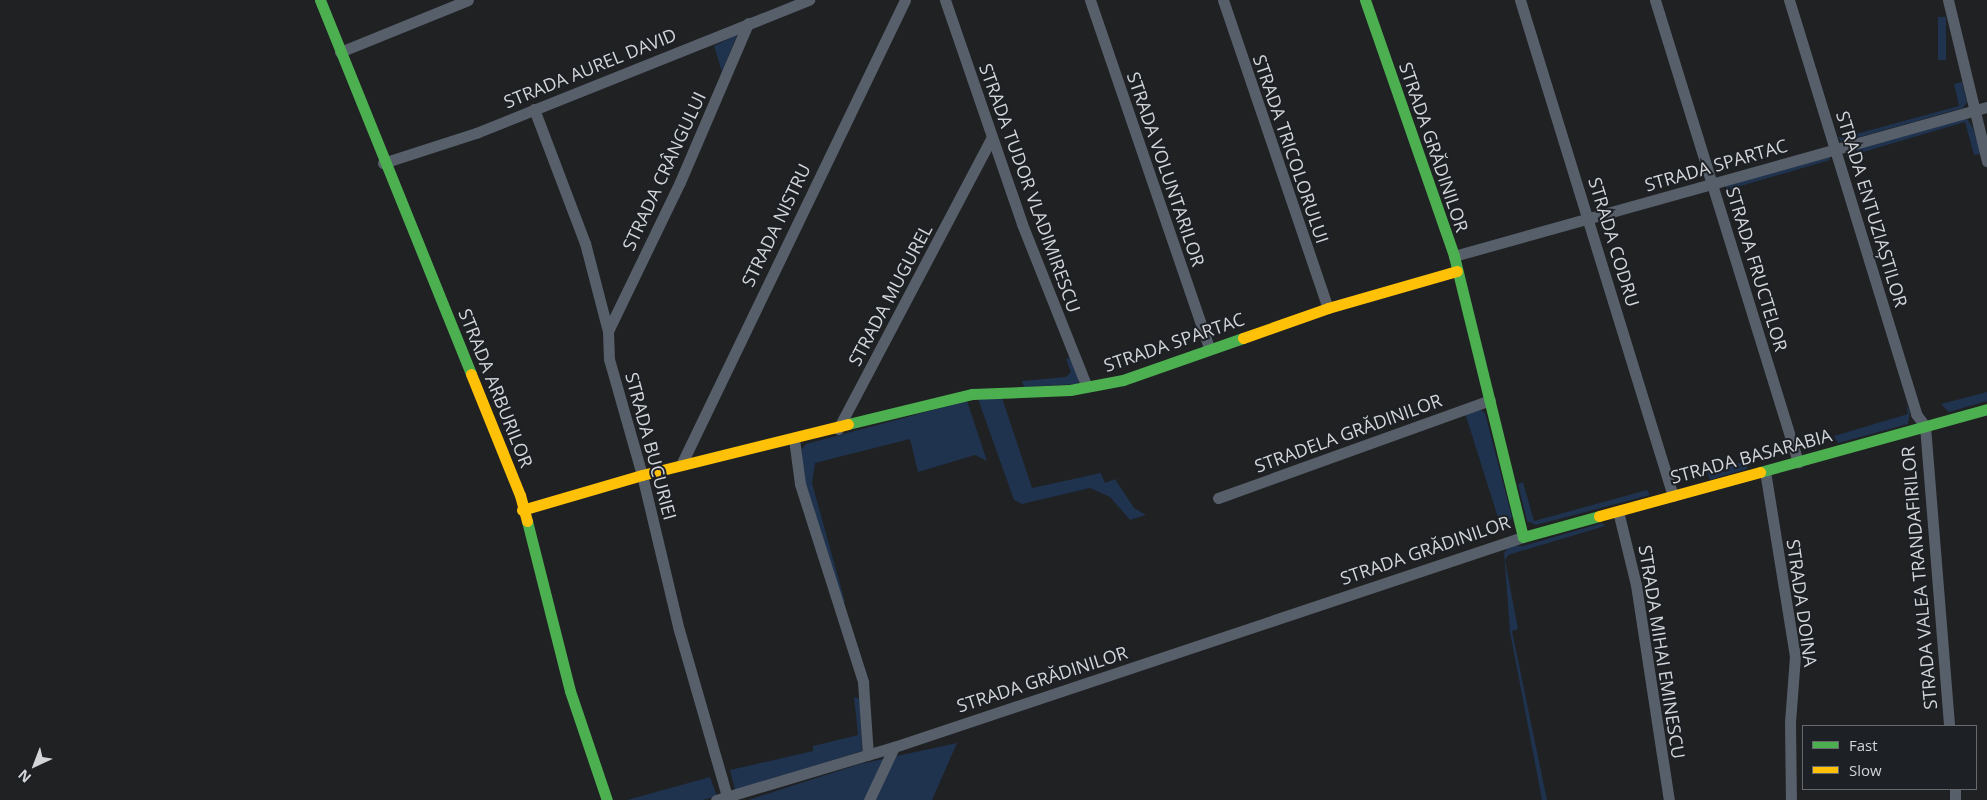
<!DOCTYPE html>
<meta charset="utf-8">
<style>
body{margin:0}
#map{position:relative;width:1987px;height:800px;overflow:hidden;background:#1f2123;font-family:"Open Sans",sans-serif}
div>[style]{position:absolute}
[style*='--x']{left:calc(var(--x)*1px);top:calc(var(--y)*1px);width:calc(var(--w)*1px);rotate:calc(var(--a)*1deg)}
.green>*{inset:0;background:#1f324e;transform-origin:0 0}
.street>*{height:11px;margin:-5.5px;padding:0 5.5px;transform-origin:5.5px;border-radius:5.5px;background:#575f6a}
.fast>*{height:11px;margin:-5.5px;padding:0 5.5px;transform-origin:5.5px;border-radius:5.5px;background:#4caf50}
.slow>*{height:11px;margin:-5.5px;padding:0 5.5px;transform-origin:5.5px;border-radius:5.5px;background:#ffc107}
span{translate:-50% -50%;white-space:nowrap;text-align:center;line-height:1.15;-webkit-text-stroke:4px #1d2025;paint-order:stroke}
.street-label{font-size:18px;color:#d3d5d8}
.legend{position:absolute;left:1802px;top:725px;width:175px;height:65px;box-sizing:border-box;background:#1d2025;border:1px solid #66686d;margin:0;padding:6px 9px;list-style:none;font-size:15px;color:#d3d5d8}
.legend li{display:flex;align-items:center;gap:10px;height:25px}
.legend b{width:25px;border:1px solid #66686d}
.north{position:absolute;left:10px;top:740px;width:50px;height:50px;-webkit-text-stroke:4px #1d2025;paint-order:stroke;rotate:223deg;font-size:14px;font-weight:700;line-height:20px;text-align:center;color:#d3d5d8}
.north::after{content:'';display:block;margin:auto;width:18px;height:22px;background:#d3d5d8;clip-path:polygon(50% 0,100% 100%,50% 72%,0 100%)}
</style>
<div id="map">
<div class="green">
<div style="left:1938px;top:17px;width:8px;height:43px"></div>
<div style="clip-path:polygon(737px 35px,722px 72px,714px 46px)"></div>
<div style="clip-path:polygon(1962px 82px,1967px 102px,1963px 108px,1842px 142px,1837px 136px,1841px 138px,1959px 106px,1954px 84px)"></div>
<div style="clip-path:polygon(1966px 117px,1973px 128px,1981px 154px,1974px 155px,1965px 122px,1846px 157px,1846px 152px)"></div>
<div style="clip-path:polygon(1829px 157px,1830px 160px,1727px 190px,1725px 185px)"></div>
<div style="clip-path:polygon(1070px 358px,1079px 378px,1078px 384px,1024px 387px,1022px 381px,1066px 377px,1071px 372px,1066px 359px)"></div>
<div style="clip-path:polygon(1987px 392px,1987px 401px,1949px 412px,1941px 404px)"></div>
<div style="clip-path:polygon(1002px 398px,1032px 488px,1101px 473px,1105px 483px,1115px 479px,1134px 508px,1146px 515px,1130px 520px,1110px 497px,1090px 488px,1022px 504px,1014px 500px,978px 399px)"></div>
<div style="clip-path:polygon(967px 401px,987px 461px,975px 455px,918px 472px,910px 439px,815px 463px,812px 483px,845px 602px,841px 602px,805px 483px,801px 450px,806px 444px)"></div>
<div style="clip-path:polygon(1906px 405px,1910px 412px,1908px 424px,1838px 443px,1834px 436px,1908px 414px)"></div>
<div style="clip-path:polygon(1479px 409px,1485px 413px,1512px 517px,1510px 521px,1500px 524px,1465px 413px)"></div>
<div style="clip-path:polygon(1747px 461px,1747px 469px,1710px 480px,1707px 472px)"></div>
<div style="clip-path:polygon(1523px 482px,1534px 521px,1647px 490px,1650px 495px,1536px 525px,1527px 521px,1518px 484px)"></div>
<div style="clip-path:polygon(1602px 523px,1605px 526px,1508px 555px,1505px 560px,1518px 629px,1512px 631px,1547px 800px,1542px 800px,1510px 632px,1504px 553px,1509px 546px,1523px 546px)"></div>
<div style="clip-path:polygon(854px 697px,860px 699px,862px 751px,735px 790px,730px 770px,813px 751px,813px 746px,858px 735px)"></div>
<div style="clip-path:polygon(957px 743px,932px 800px,735px 800px,748px 800px,860px 764px)"></div>
<div style="clip-path:polygon(710px 777px,717px 796px,703px 800px,627px 800px)"></div>
</div>
<div class="street">
<div style="--x:945;--y:0;--w:237;--a:71"></div>
<div style="--x:1022;--y:224;--w:175;--a:68.3"></div>
<div style="--x:1090;--y:0;--w:368;--a:71.1"></div>
<div style="--x:1223;--y:0;--w:325;--a:71.2"></div>
<div style="--x:1520;--y:0;--w:519;--a:72.86"></div>
<div style="--x:1655;--y:0;--w:484;--a:72.8"></div>
<div style="--x:1789;--y:0;--w:433;--a:72.9"></div>
<div style="--x:1916;--y:414;--w:15;--a:53"></div>
<div style="--x:1925;--y:426;--w:301;--a:85.4"></div>
<div style="--x:1948;--y:0;--w:166;--a:76.4"></div>
<div style="--x:340;--y:52;--w:138;--a:-22.1"></div>
<div style="--x:534;--y:109;--w:143;--a:69.2"></div>
<div style="--x:585;--y:243;--w:91;--a:75.4"></div>
<div style="--x:608;--y:331;--w:28;--a:88"></div>
<div style="--x:609;--y:359;--w:121;--a:74.1"></div>
<div style="--x:642;--y:475;--w:159;--a:76.6"></div>
<div style="--x:679;--y:630;--w:173;--a:73.9"></div>
<div style="--x:383;--y:163;--w:98;--a:-17.9"></div>
<div style="--x:476;--y:133;--w:359;--a:-21.8"></div>
<div style="--x:1454;--y:256;--w:553;--a:-15.62"></div>
<div style="--x:608;--y:331;--w:165;--a:-64.2"></div>
<div style="--x:680;--y:182;--w:173;--a:-66.8"></div>
<div style="--x:838;--y:429;--w:330;--a:-62.2"></div>
<div style="--x:794;--y:439;--w:45;--a:82.4"></div>
<div style="--x:800;--y:484;--w:208;--a:72.3"></div>
<div style="--x:863;--y:682;--w:73;--a:86.1"></div>
<div style="--x:681;--y:465;--w:516;--a:-64.28"></div>
<div style="--x:1765;--y:471;--w:187;--a:80.8"></div>
<div style="--x:1795;--y:656;--w:66;--a:94.3"></div>
<div style="--x:1790;--y:722;--w:78;--a:89.3"></div>
<div style="--x:1218;--y:498;--w:289;--a:-19.8"></div>
<div style="--x:1618;--y:511;--w:76;--a:76.3"></div>
<div style="--x:1636;--y:585;--w:218;--a:81.3"></div>
<div style="--x:1955;--y:789;--w:11;--a:90"></div>
<div style="--x:716;--y:800;--w:186;--a:-16.6"></div>
<div style="--x:894;--y:747;--w:663;--a:-18.46"></div>
<div style="--x:869;--y:800;--w:59;--a:-64.7"></div>
</div>
<div class="fast">
<div style="--x:320;--y:0;--w:403;--a:68"></div>
<div style="--x:1365;--y:0;--w:271;--a:70.8"></div>
<div style="--x:1454;--y:256;--w:289;--a:76.2"></div>
<div style="--x:1523;--y:537;--w:79;--a:-15.4"></div>
<div style="--x:848;--y:424;--w:128;--a:-13.6"></div>
<div style="--x:972;--y:394;--w:98;--a:-2.3"></div>
<div style="--x:1070;--y:390;--w:54;--a:-10.7"></div>
<div style="--x:1123;--y:380;--w:127;--a:-19.3"></div>
<div style="--x:1760;--y:472;--w:236;--a:-15.5"></div>
<div style="--x:527;--y:521;--w:175;--a:75.8"></div>
<div style="--x:570;--y:691;--w:115;--a:71.3"></div>
</div>
<div class="slow">
<div style="--x:1243;--y:338;--w:90;--a:-19.4"></div>
<div style="--x:1328;--y:308;--w:134;--a:-16"></div>
<div style="--x:471;--y:374;--w:131;--a:68"></div>
<div style="--x:520;--y:495;--w:27;--a:75"></div>
<div style="--x:522;--y:510;--w:125;--a:-16.3"></div>
<div style="--x:642;--y:475;--w:212;--a:-13.9"></div>
<div style="--x:1599;--y:516;--w:167;--a:-15.3"></div>
</div>
<div class="street-label">
<span style="left:590px;top:68px;rotate:-22deg">STRADA AUREL DAVID</span>
<span style="left:1434px;top:147px;rotate:71deg">STRADA GRĂDINILOR</span>
<span style="left:1291px;top:149px;rotate:71deg">STRADA TRICOLORULUI</span>
<span style="left:1716px;top:165px;rotate:-16deg">STRADA SPARTAC</span>
<span style="left:1166px;top:169px;rotate:71deg">STRADA VOLUNTARILOR</span>
<span style="left:664px;top:171px;rotate:-65deg">STRADA CRÂNGULUI</span>
<span style="left:1030px;top:188px;rotate:70deg">STRADA TUDOR VLADIMIRESCU</span>
<span style="left:1872px;top:209px;rotate:73deg">STRADA ENTUZIAȘTILOR</span>
<span style="left:776px;top:225px;rotate:-64deg">STRADA NISTRU</span>
<span style="left:1614px;top:242px;rotate:73deg">STRADA CODRU</span>
<span style="left:1757px;top:269px;rotate:73deg">STRADA FRUCTELOR</span>
<span style="left:890px;top:295px;rotate:-62deg">STRADA MUGUREL</span>
<span style="left:1174px;top:342px;rotate:-19deg">STRADA SPARTAC</span>
<span style="left:496px;top:388px;rotate:68deg">STRADA ARBURILOR</span>
<span style="left:1348px;top:433px;rotate:-20deg">STRADELA GRĂDINILOR</span>
<span style="left:651px;top:446px;rotate:75deg">STRADA BUCURIEI</span>
<span style="left:1751px;top:456px;rotate:-15deg">STRADA BASARABIA</span>
<span style="left:1425px;top:550px;rotate:-19deg">STRADA GRĂDINILOR</span>
<span style="left:1919px;top:578px;rotate:-95deg">STRADA VALEA TRANDAFIRILOR</span>
<span style="left:1802px;top:603px;rotate:82deg">STRADA DOINA</span>
<span style="left:1662px;top:652px;rotate:81deg">STRADA MIHAI EMINESCU</span>
<span style="left:1042px;top:679px;rotate:-18deg">STRADA GRĂDINILOR</span>
</div>
<ul class="legend">
<li><b style="height:6px;background:#4caf50"></b>Fast</li>
<li><b style="height:6px;background:#ffc107"></b>Slow</li>
</ul>
<div class="north">N</div>
</div>
